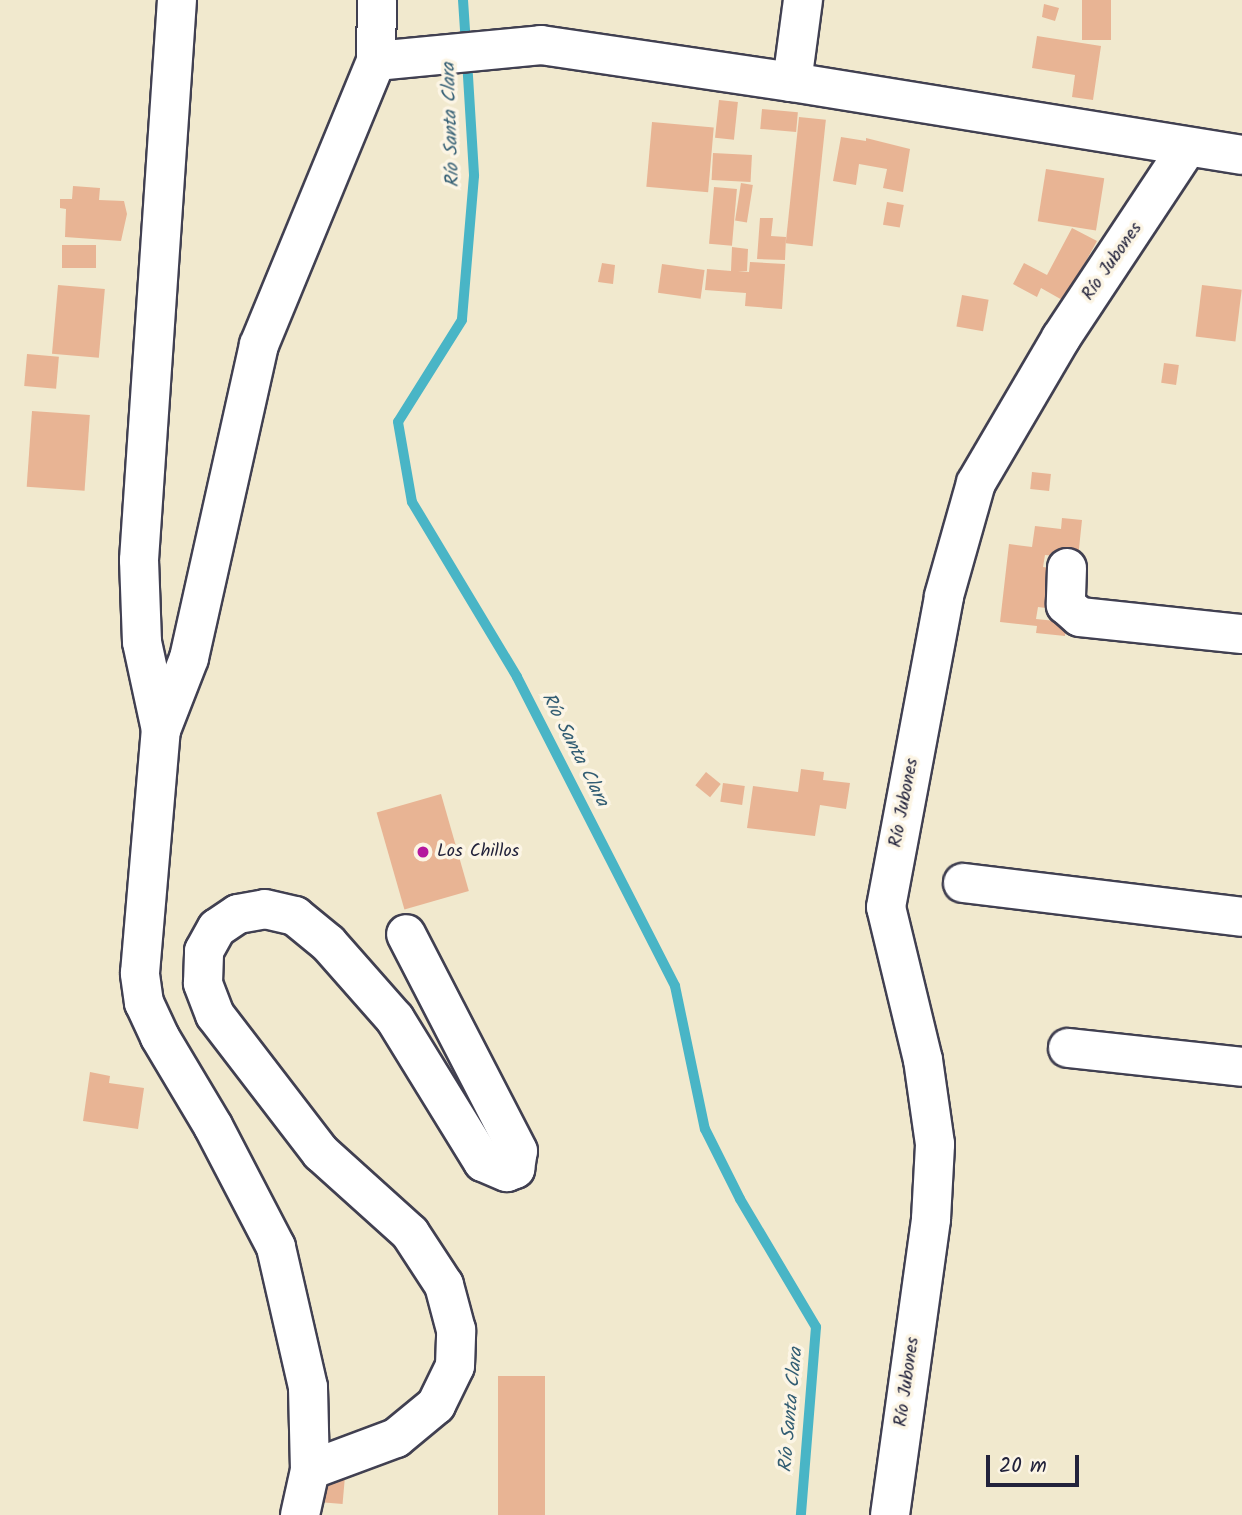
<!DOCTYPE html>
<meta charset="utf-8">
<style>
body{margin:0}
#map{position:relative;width:1242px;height:1515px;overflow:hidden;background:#f1e9ce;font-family:Kalam,sans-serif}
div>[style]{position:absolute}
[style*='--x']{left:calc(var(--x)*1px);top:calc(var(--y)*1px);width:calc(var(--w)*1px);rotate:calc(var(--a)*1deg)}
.stream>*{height:10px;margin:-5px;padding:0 5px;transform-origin:5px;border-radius:5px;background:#49b5c6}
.building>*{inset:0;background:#e8b494;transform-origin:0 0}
.roads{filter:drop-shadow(2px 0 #414051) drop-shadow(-2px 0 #414051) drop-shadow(0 2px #414051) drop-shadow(0 -2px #414051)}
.minor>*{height:38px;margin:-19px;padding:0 19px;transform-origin:19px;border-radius:19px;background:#fff}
.dots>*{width:19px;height:19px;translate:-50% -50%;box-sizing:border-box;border:4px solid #fcf5e5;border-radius:50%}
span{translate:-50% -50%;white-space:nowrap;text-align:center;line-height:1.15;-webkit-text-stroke:7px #fcf5e5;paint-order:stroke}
.street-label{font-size:18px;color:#22223b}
.poi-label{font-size:18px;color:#22223b}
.left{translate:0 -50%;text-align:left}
.water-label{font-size:19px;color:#325d73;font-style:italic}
.scale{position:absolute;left:986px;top:1455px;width:93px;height:32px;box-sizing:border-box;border:4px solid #22223b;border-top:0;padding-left:9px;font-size:21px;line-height:24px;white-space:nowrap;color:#22223b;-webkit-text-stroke:5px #fcf5e5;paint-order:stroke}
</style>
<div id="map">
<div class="stream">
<div style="--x:463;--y:0;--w:45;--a:86.2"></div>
<div style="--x:467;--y:60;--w:116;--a:86.5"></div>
<div style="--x:474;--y:176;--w:144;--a:94.8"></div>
<div style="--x:462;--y:320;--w:120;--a:122.1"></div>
<div style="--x:398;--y:422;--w:81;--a:80.1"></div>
<div style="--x:412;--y:502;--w:204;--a:59"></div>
<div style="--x:517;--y:677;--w:347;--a:62.9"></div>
<div style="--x:675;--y:986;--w:146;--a:78.2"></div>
<div style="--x:705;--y:1129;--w:78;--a:63.4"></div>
<div style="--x:740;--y:1199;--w:149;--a:59.3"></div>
<div style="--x:816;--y:1327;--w:189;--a:94.6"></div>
</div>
<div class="building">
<div style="left:1082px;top:0;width:29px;height:40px"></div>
<div style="clip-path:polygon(1044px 4px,1059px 8px,1055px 21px,1042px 17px)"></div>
<div style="clip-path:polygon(1037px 36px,1101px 46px,1093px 100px,1072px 97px,1075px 75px,1032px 68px)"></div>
<div style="left:719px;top:100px;width:19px;height:38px;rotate:6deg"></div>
<div style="left:762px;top:109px;width:36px;height:20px;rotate:5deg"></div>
<div style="left:799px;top:117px;width:27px;height:127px;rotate:6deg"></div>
<div style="left:652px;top:122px;width:62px;height:65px;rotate:5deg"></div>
<div style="clip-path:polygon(841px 137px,866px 141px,866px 138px,910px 149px,903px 192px,883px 188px,887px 169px,859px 164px,856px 185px,833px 181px)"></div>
<div style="left:713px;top:153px;width:39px;height:27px;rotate:3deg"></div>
<div style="left:1046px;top:169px;width:59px;height:53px;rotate:9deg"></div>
<div style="left:741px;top:183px;width:12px;height:38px;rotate:9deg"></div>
<div style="clip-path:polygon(73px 186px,100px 188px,99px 200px,124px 201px,127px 214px,121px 241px,65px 237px,66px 209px,60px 208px,60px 199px,72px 199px)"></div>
<div style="left:714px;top:187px;width:23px;height:57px;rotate:5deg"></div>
<div style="left:887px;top:202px;width:17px;height:23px;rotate:10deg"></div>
<div style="clip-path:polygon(760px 218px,773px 218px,771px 236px,786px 237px,785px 260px,757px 259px)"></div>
<div style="clip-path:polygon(1072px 228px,1097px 241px,1064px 301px,1041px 288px,1037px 297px,1013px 284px,1024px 263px,1047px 275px)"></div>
<div style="left:62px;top:245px;width:34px;height:23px"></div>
<div style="clip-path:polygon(732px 247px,748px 249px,747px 271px,738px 271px,749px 272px,750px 262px,785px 264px,782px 309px,745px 306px,746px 293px,705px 290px,707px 269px,731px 271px)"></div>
<div style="clip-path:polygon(602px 263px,615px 265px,613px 284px,598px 282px)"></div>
<div style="left:662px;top:264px;width:43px;height:29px;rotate:8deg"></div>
<div style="left:58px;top:285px;width:47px;height:69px;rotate:5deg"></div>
<div style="left:1202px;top:285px;width:40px;height:52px;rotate:7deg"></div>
<div style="left:962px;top:295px;width:27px;height:32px;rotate:10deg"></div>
<div style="left:27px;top:354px;width:32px;height:32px;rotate:5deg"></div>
<div style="left:1164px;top:363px;width:15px;height:20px;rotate:8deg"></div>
<div style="left:32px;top:411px;width:58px;height:76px;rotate:4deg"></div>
<div style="left:1032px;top:472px;width:19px;height:17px;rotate:6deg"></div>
<div style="clip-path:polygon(1062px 518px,1082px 520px,1078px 558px,1045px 555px,1043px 567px,1051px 568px,1046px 608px,1038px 607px,1036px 619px,1066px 622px,1065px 636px,1036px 633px,1037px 626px,1000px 622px,1009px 544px,1032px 547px,1035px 526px,1061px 529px)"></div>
<div style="clip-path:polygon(801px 769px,824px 772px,823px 780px,850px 783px,846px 809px,820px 805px,815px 836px,747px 828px,753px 786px,798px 792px)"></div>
<div style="left:706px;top:772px;width:19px;height:17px;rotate:39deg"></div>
<div style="left:723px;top:783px;width:22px;height:19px;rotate:8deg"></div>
<div style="left:441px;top:794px;width:101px;height:67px;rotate:74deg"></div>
<div style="clip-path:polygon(90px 1072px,110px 1076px,109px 1083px,144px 1088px,138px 1129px,83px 1121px)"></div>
<div style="left:498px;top:1376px;width:47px;height:139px"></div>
<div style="left:321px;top:1475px;width:24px;height:27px;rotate:5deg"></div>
</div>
<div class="roads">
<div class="minor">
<div style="--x:803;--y:0;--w:83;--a:97.6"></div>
<div style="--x:792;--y:82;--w:456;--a:9.2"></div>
<div style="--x:376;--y:61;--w:61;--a:-89.1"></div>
<div style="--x:1067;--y:568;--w:37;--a:92"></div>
<div style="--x:1066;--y:605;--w:18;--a:41"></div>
<div style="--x:1080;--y:617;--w:163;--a:6"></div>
<div style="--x:161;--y:730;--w:90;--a:-102.2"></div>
<div style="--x:142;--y:642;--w:82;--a:-92.1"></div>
<div style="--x:139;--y:560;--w:561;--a:-86.12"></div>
<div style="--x:963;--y:883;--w:281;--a:6.9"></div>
<div style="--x:1068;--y:1048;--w:175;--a:6.2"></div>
<div style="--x:310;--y:1470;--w:92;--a:-20.4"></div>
<div style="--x:396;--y:1438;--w:52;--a:-39.5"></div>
<div style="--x:436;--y:1405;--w:43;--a:-64"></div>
<div style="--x:455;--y:1366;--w:36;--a:-88"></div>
<div style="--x:456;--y:1330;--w:47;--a:-104.9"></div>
<div style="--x:444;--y:1285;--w:62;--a:-123.2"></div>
<div style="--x:410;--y:1233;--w:120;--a:-138"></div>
<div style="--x:321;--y:1153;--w:174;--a:-127.5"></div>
<div style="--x:215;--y:1015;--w:34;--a:-111"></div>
<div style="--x:203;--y:983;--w:32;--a:-88"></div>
<div style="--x:204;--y:951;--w:26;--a:-61"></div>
<div style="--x:217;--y:928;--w:25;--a:-34"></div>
<div style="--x:238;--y:914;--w:27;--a:-10"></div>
<div style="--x:265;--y:909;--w:31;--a:13"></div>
<div style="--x:295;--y:916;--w:43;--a:39.3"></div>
<div style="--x:328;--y:943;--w:101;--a:48.6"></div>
<div style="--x:395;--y:1019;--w:168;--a:58.4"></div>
<div style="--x:483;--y:1162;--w:26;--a:23"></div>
<div style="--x:507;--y:1172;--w:9;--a:-21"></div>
<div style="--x:515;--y:1169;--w:18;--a:-81"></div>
<div style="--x:518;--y:1151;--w:244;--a:-117.3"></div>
<div style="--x:300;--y:1515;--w:46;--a:-77.5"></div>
<div style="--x:310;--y:1470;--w:83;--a:-91.4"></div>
<div style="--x:308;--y:1387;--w:144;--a:-102.9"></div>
<div style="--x:276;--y:1247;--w:136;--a:-117.5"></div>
<div style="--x:213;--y:1126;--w:104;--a:-120.8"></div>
<div style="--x:160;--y:1037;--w:38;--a:-115"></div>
<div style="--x:144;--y:1003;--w:30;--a:-98"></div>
<div style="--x:140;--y:973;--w:244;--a:-85.1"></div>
<div style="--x:161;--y:730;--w:77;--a:-68.7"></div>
<div style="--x:189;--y:658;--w:321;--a:-77.4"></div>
<div style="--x:259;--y:345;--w:307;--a:-67.6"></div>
<div style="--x:376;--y:61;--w:166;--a:-5.5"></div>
<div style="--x:541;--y:45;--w:254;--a:8.4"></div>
<div style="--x:890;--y:1515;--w:299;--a:-82.1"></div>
<div style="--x:931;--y:1219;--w:75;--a:-86.9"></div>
<div style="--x:935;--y:1144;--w:85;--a:-98.1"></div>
<div style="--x:923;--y:1060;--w:157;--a:-103.6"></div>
<div style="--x:886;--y:907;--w:316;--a:-79.4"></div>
<div style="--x:944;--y:596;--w:117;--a:-74.2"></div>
<div style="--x:976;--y:483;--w:168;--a:-59.6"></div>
<div style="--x:1061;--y:338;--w:227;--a:-56.5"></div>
</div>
</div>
<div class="dots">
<div style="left:423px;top:852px;background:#b5179e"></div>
</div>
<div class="street-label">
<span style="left:1113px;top:262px;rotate:-55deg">Río Jubones</span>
<span style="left:905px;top:803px;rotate:-79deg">Río Jubones</span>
<span style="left:908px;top:1382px;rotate:-82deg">Río Jubones</span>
</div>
<div class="poi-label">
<span class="left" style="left:437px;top:852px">Los Chillos</span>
</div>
<div class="water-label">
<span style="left:452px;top:125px;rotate:-92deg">Río Santa Clara</span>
<span style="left:574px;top:750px;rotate:63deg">Río Santa Clara</span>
<span style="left:792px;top:1410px;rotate:-85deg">Río Santa Clara</span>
</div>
<div class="scale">20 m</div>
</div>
